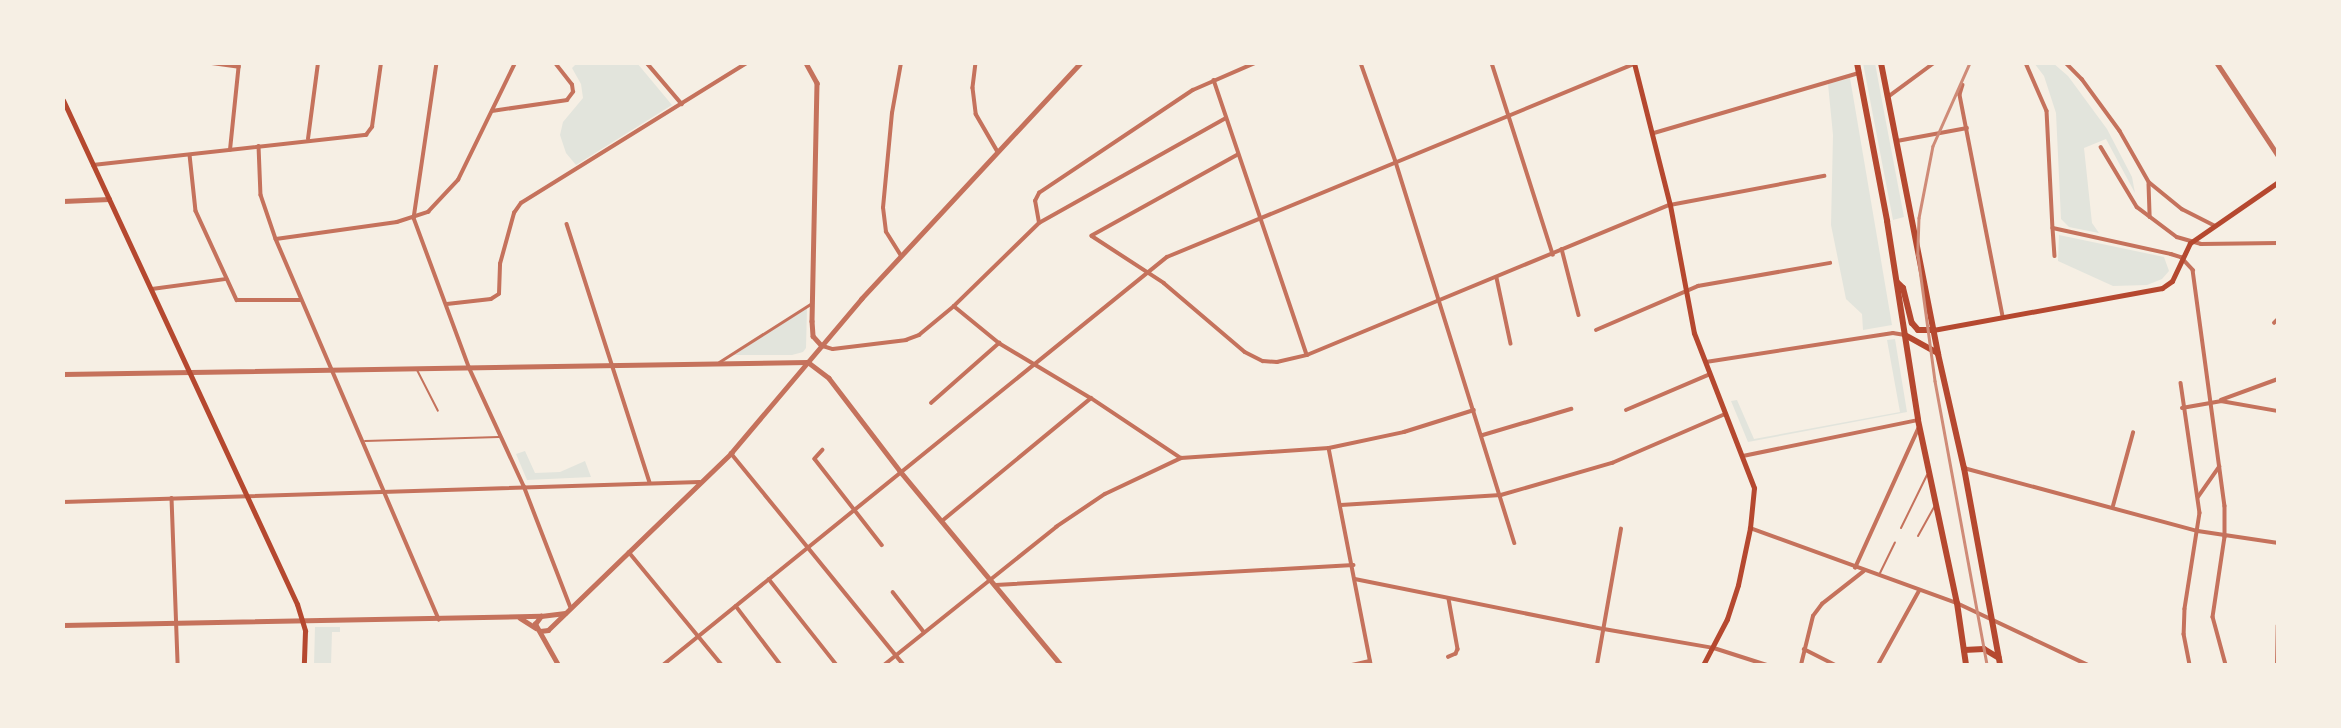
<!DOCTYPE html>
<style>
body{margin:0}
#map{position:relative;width:2341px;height:728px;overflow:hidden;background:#f6efe4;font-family:"Titillium Web",sans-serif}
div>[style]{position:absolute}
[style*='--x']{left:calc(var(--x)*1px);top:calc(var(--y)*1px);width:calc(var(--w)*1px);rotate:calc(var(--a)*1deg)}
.green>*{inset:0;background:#e2e4dc}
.service>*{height:2px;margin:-1px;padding:0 1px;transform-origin:1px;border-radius:1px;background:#c5725c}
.pedestrian>*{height:2.5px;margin:-1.25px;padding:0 1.25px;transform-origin:1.25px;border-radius:1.25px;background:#c5725c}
.minor>*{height:3.5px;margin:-1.75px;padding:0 1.75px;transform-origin:1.75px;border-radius:1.75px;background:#c5725c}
.tertiary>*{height:4.5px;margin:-2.25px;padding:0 2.25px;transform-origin:2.25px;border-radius:2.25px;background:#c5725c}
.secondary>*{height:5px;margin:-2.5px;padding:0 2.5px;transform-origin:2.5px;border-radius:2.5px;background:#b5482f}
.primary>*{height:6px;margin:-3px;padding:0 3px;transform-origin:3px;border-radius:3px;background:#b5482f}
.rail>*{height:2.5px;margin:-1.25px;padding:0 1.25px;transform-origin:1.25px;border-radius:1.25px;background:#cf8b77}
span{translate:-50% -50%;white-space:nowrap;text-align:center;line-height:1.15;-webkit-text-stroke:5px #f6efe4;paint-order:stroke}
.frame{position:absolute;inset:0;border:65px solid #f6efe4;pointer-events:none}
</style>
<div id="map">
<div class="green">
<div style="clip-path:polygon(577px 63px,637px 63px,672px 105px,576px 165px,566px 153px,560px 135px,563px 122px,583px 98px,581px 84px,572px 68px)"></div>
<div style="clip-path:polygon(1863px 63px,1875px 63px,1885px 117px,1904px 217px,1893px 220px)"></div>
<div style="clip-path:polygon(2034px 63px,2053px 63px,2068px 76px,2107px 129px,2132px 177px,2135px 193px,2106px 139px,2084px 148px,2092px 223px,2099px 233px,2069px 227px,2061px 219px,2056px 113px,2044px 76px)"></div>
<div style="clip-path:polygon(1850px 78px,1892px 325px,1863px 330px,1862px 314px,1846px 299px,1831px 225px,1833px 135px,1828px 84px)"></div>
<div style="clip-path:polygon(2059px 235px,2164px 257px,2169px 271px,2162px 279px,2147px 285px,2113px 286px,2058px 261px)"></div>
<div style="clip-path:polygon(807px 308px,806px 348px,803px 352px,792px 355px,734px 355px)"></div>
<div style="clip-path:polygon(1895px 339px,1907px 412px,1748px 442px,1731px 401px,1737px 400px,1754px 439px,1900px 412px,1887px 340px)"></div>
<div style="clip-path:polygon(525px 451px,535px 473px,560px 472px,585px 461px,591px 477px,527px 480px,516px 454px)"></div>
<div style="clip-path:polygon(315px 627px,340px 627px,340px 632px,332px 632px,331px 665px,314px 665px)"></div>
</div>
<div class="service">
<div style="--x:416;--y:368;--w:48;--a:62.9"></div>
<div style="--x:365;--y:441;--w:134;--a:-1.7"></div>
<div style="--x:1901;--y:528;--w:59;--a:-63.9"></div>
<div style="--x:1918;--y:536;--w:33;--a:-61"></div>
<div style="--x:1880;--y:573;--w:34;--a:-64"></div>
</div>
<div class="pedestrian">
<div style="--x:719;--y:362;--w:110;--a:-32.4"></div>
</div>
<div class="minor">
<div style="--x:212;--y:63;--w:27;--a:8"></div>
<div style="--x:437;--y:63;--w:157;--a:98.4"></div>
<div style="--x:414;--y:218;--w:159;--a:69.7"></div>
<div style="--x:469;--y:367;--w:131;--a:65.2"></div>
<div style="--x:524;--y:486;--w:131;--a:68.9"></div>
<div style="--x:647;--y:63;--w:54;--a:49.5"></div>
<div style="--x:976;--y:63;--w:25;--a:97"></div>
<div style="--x:973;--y:88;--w:26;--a:83"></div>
<div style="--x:976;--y:114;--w:44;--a:59.9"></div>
<div style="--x:1361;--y:63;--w:105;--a:70.5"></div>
<div style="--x:1396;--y:162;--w:399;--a:72.7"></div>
<div style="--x:1492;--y:63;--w:201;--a:72.3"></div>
<div style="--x:2026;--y:63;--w:52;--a:66.4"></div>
<div style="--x:2047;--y:111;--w:117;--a:87.1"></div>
<div style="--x:2053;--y:228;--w:121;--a:12.4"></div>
<div style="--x:2171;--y:254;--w:10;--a:17"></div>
<div style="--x:2181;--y:257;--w:18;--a:47"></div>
<div style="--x:2193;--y:270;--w:238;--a:82.3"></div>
<div style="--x:2225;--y:506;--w:31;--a:90"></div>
<div style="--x:2225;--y:537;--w:81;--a:98.5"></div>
<div style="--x:2213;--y:617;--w:50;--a:74.8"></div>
<div style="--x:2066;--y:63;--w:23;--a:45"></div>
<div style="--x:2082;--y:79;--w:64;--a:53.8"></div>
<div style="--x:2120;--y:131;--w:59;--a:60.4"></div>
<div style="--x:2149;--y:182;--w:43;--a:39.3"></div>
<div style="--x:2182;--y:209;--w:36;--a:27"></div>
<div style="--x:1214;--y:80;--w:290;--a:71.3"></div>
<div style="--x:1963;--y:85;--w:10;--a:107"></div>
<div style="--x:1960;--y:95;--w:226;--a:79"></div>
<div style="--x:1888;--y:97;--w:57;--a:-36.5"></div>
<div style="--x:492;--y:111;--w:76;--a:-8.3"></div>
<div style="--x:567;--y:100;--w:10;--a:-53"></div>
<div style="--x:573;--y:92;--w:7;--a:-98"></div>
<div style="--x:572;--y:85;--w:28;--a:-128"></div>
<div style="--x:1654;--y:133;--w:214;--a:-16.3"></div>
<div style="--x:308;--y:139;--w:77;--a:-82.5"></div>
<div style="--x:1897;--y:141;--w:71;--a:-10.5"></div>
<div style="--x:259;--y:146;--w:49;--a:87.7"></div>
<div style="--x:261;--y:195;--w:46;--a:71.2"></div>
<div style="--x:276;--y:239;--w:414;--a:66.8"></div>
<div style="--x:2101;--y:147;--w:70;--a:59"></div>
<div style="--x:2137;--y:207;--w:50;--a:36.9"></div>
<div style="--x:2177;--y:237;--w:25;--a:16"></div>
<div style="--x:2201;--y:244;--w:77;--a:-0.7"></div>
<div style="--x:230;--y:150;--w:87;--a:-84.1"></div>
<div style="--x:190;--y:155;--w:56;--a:83.9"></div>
<div style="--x:196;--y:211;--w:98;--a:65.3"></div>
<div style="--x:237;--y:300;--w:63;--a:0"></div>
<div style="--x:1238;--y:155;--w:167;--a:151"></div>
<div style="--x:1092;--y:236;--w:86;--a:33.1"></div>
<div style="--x:1164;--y:283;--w:106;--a:40.4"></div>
<div style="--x:1245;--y:352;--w:20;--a:27"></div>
<div style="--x:1263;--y:361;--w:14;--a:4"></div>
<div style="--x:1277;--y:362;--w:31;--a:-13"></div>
<div style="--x:1307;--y:355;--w:393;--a:-22.5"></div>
<div style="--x:1670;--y:205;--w:157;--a:-10.7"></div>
<div style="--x:93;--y:165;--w:275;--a:-6.3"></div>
<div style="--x:366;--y:135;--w:10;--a:-53"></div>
<div style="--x:372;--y:127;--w:65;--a:-82"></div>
<div style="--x:2149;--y:184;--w:33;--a:88"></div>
<div style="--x:1039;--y:223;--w:22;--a:-100"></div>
<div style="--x:1035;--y:201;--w:9;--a:-63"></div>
<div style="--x:1039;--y:193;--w:185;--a:-33.8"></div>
<div style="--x:1193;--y:90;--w:68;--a:-23.5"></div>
<div style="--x:567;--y:224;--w:271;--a:72.2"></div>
<div style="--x:2053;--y:228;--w:28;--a:86"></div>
<div style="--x:276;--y:239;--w:122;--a:-8"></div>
<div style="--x:397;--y:222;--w:33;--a:-18"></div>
<div style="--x:428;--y:212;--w:44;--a:-46.8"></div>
<div style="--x:458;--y:180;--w:130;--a:-64"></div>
<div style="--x:1562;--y:249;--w:68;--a:75.6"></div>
<div style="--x:901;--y:256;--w:28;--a:-122"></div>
<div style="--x:886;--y:232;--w:24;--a:-97"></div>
<div style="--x:883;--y:208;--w:95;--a:-84.6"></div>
<div style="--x:892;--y:113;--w:51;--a:-79.8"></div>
<div style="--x:1497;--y:278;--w:67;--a:78"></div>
<div style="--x:152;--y:289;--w:75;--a:-7.7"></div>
<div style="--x:447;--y:304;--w:44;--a:-6.5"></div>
<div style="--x:491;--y:299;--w:9;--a:-32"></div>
<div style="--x:499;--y:294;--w:30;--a:-88"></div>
<div style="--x:500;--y:264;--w:53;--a:-74.6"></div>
<div style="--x:514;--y:213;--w:12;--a:-55"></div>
<div style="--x:521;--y:203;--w:266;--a:-31.8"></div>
<div style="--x:954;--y:306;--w:58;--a:39.4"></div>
<div style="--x:999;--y:343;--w:107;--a:30.9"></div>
<div style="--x:1091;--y:398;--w:108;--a:33.7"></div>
<div style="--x:2274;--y:323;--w:6;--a:-45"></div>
<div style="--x:1596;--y:330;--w:111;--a:-23.3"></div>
<div style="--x:1698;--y:286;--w:134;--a:-9.9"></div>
<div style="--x:823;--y:346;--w:10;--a:17"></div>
<div style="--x:833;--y:349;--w:74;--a:-7"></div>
<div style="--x:906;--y:340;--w:14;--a:-21"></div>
<div style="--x:919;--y:335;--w:45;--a:-39.6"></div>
<div style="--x:954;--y:306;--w:119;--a:-44.3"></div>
<div style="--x:1039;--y:223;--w:214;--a:-29.3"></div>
<div style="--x:1706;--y:362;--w:189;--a:-8.8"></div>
<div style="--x:1893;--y:333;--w:12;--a:9"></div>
<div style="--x:2181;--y:383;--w:131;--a:81.7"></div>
<div style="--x:2200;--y:513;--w:97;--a:98.9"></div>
<div style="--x:2185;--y:609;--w:25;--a:92"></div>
<div style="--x:2184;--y:634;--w:32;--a:79"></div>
<div style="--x:2221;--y:400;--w:61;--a:-20.2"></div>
<div style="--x:931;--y:403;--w:91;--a:-41.4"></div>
<div style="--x:2182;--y:408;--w:40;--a:-10"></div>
<div style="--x:2221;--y:401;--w:58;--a:10"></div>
<div style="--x:1626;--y:410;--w:89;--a:-23.1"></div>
<div style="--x:1483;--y:435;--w:92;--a:-16.5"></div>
<div style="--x:1329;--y:448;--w:221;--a:79"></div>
<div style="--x:823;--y:450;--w:12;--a:132"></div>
<div style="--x:815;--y:459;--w:109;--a:52.1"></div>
<div style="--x:731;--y:453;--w:274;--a:50.8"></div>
<div style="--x:1743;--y:456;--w:179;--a:-11.6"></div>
<div style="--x:1964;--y:468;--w:242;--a:15.1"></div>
<div style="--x:2198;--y:531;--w:81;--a:8.5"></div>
<div style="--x:2198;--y:497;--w:37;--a:-55"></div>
<div style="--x:172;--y:498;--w:167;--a:87.9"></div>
<div style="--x:63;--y:502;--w:637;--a:-1.8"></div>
<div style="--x:1341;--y:505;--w:160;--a:-3.6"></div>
<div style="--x:1501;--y:495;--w:116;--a:-16.1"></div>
<div style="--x:1612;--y:463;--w:121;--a:-23.4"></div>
<div style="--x:2113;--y:506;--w:76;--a:-74.7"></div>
<div style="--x:942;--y:521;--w:193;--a:-39.5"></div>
<div style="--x:1750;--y:528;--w:220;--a:19.9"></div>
<div style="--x:1957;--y:603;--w:145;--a:25.3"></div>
<div style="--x:629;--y:552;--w:146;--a:50.5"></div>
<div style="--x:1855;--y:568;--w:153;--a:-65.6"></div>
<div style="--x:769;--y:579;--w:110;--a:51.7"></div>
<div style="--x:1355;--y:579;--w:254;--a:11.4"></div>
<div style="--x:1604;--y:629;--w:112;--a:9.8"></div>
<div style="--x:1714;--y:648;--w:56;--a:17.8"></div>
<div style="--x:996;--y:585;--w:358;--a:-3.2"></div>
<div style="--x:893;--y:592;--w:51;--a:52.2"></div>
<div style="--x:1449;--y:599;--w:51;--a:79.8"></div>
<div style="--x:1458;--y:649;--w:5;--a:112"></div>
<div style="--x:1456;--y:654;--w:8;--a:157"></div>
<div style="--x:736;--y:606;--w:74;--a:52.7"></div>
<div style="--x:1804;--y:649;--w:36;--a:27"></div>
<div style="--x:663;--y:665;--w:648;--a:-38.99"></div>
<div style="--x:1167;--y:257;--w:505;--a:-22.45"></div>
<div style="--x:884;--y:665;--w:221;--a:-38.7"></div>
<div style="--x:1056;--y:527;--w:59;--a:-34"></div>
<div style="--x:1105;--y:494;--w:84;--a:-25.3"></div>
<div style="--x:1181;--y:458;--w:148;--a:-3.9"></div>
<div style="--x:1329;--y:448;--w:77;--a:-12"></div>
<div style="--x:1404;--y:432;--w:73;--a:-17.4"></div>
<div style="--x:1352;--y:665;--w:18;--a:-13"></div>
<div style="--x:1597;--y:665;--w:138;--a:-80"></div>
<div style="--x:1801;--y:665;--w:50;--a:-76.2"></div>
<div style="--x:1813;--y:616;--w:15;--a:-53"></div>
<div style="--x:1822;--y:604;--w:53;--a:-38.2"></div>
<div style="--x:1878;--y:665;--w:85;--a:-61"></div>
<div style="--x:2277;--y:665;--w:39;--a:-89"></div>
</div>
<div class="tertiary">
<div style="--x:806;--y:63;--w:23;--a:61"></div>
<div style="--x:817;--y:83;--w:238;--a:91.2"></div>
<div style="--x:812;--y:321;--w:15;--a:86"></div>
<div style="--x:813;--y:336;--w:13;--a:48"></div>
<div style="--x:2217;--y:63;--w:110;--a:56.5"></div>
<div style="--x:63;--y:201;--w:46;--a:-2.5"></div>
<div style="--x:63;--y:374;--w:745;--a:-0.92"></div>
<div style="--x:808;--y:362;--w:26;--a:37"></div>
<div style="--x:829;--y:378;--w:117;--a:52.6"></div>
<div style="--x:900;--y:471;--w:252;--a:50.3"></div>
<div style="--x:520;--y:618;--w:19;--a:32"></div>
<div style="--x:63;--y:625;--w:478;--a:-1.1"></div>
<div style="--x:540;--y:631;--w:8;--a:-7"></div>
<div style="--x:548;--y:630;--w:255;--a:-44"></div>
<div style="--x:731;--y:453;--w:202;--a:-49.8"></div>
<div style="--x:861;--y:299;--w:322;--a:-47.1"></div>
<div style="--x:558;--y:665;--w:47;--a:-119.3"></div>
<div style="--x:535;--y:624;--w:10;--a:-53"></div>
<div style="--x:541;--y:616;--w:24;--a:-7"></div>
</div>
<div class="secondary">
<div style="--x:1634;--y:63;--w:146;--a:75.8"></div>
<div style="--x:1670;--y:205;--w:130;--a:79.4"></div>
<div style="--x:1694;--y:333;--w:166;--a:68.8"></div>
<div style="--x:1754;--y:488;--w:40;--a:95.7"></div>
<div style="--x:1750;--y:528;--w:58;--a:101.9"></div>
<div style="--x:1738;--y:585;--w:36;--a:108"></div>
<div style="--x:1727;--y:619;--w:52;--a:117.6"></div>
<div style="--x:63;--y:100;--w:556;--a:65.1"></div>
<div style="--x:297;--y:604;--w:28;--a:73"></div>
<div style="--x:305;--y:631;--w:34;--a:92"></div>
<div style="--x:1933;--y:330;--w:233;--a:-10.4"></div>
<div style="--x:2162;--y:288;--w:12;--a:-35"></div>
<div style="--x:2172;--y:281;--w:42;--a:-64.7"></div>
<div style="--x:2190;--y:243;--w:107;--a:-34.7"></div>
</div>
<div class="primary">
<div style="--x:1857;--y:63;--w:161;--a:79.2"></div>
<div style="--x:1887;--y:221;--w:201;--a:81.1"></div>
<div style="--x:1918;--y:420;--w:187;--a:78"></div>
<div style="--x:1957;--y:603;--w:63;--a:81.7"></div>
<div style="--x:1881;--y:63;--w:297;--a:78.9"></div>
<div style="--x:1938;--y:354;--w:117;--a:77.2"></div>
<div style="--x:1964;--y:468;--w:200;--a:79.6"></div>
<div style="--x:1898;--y:283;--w:7;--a:45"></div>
<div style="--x:1903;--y:288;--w:36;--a:76"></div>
<div style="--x:1912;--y:323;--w:9;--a:49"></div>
<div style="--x:1918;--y:330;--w:15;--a:0"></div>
<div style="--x:1905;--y:335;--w:37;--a:29"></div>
<div style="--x:1964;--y:650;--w:20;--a:-3"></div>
<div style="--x:1984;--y:649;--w:17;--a:31"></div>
</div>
<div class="rail">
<div style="--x:1970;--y:63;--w:91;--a:114"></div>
<div style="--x:1933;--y:146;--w:73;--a:101"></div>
<div style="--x:1919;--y:218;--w:37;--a:92"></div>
<div style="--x:1918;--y:255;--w:127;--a:82.3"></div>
<div style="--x:1935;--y:381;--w:289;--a:79.6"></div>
</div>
<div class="frame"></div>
</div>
